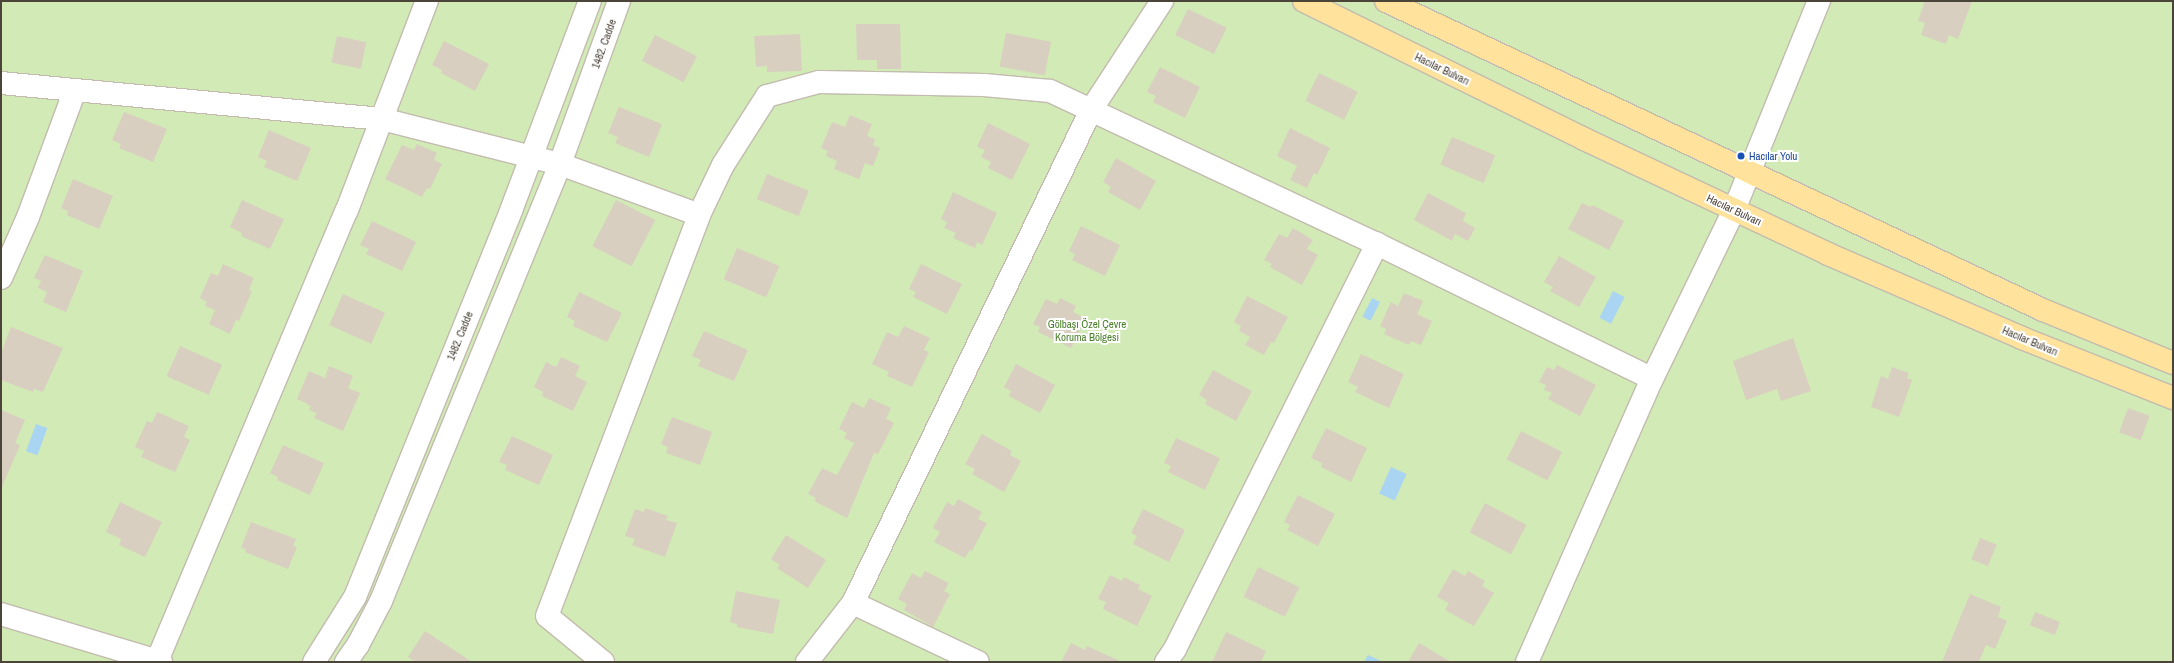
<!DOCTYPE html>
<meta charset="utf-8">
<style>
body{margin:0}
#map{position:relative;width:2174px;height:663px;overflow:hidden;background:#f6f3ec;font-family:"Archivo Narrow",sans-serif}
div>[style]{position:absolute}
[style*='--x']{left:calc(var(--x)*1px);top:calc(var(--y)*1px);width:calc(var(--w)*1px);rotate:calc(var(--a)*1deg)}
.green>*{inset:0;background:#d2eab5;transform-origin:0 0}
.water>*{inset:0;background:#a9d4f2;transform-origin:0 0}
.building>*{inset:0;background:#d8cfc1;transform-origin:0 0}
.roads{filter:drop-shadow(1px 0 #c2bbae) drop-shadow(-1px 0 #c2bbae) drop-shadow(0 1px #c2bbae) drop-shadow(0 -1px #c2bbae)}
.minor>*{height:22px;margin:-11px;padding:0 11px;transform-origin:11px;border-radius:11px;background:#fff}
.major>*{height:22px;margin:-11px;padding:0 11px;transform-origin:11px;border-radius:11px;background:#ffe39c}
.dots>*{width:11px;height:11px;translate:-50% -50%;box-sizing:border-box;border:2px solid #fff;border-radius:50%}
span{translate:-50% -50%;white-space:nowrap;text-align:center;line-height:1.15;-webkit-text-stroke:4px #fff;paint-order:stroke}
.street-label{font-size:11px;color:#4b4439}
.transit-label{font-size:11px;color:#164399}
.left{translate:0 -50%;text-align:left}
.park-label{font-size:11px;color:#4a7f2a}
.frame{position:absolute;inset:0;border:2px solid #4b4439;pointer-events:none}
</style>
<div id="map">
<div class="green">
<div style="left:1px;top:1px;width:2172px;height:661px"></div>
</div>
<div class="water">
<div style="left:1613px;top:291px;width:13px;height:30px;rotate:27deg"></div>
<div style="left:1372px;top:298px;width:9px;height:21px;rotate:27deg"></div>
<div style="left:36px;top:424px;width:12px;height:29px;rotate:20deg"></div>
<div style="left:1391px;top:467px;width:17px;height:29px;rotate:24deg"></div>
<div style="clip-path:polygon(1368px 655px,1383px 662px,1364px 662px)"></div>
</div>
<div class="building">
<div style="clip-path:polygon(1925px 1px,1972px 1px,1958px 39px,1949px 35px,1946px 44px,1921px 35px,1925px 23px,1918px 21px)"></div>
<div style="left:1188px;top:9px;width:43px;height:29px;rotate:26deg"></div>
<div style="clip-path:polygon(856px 24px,900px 24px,901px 69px,877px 69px,877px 60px,857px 60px)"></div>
<div style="left:1006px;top:33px;width:46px;height:34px;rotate:11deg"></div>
<div style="clip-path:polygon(800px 34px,802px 71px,767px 72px,767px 66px,756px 67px,754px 36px)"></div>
<div style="left:655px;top:35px;width:47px;height:29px;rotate:27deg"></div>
<div style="left:337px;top:36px;width:30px;height:27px;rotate:12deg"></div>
<div style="clip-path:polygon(444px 41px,489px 64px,475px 91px,441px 73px,442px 70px,432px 65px)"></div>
<div style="clip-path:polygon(1160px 67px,1200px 87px,1185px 118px,1153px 102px,1156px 96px,1147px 92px)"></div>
<div style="left:1319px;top:73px;width:43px;height:31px;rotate:26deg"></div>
<div style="clip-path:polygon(619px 107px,662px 124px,649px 157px,615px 143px,618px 137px,608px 133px)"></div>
<div style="clip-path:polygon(124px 112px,167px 129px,153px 162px,119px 148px,121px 144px,112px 140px)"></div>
<div style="clip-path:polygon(850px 115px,872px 124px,867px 136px,875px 139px,873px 145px,880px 148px,873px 166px,865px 163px,859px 179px,834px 169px,837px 161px,826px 156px,828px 151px,821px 148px,832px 122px,845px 127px)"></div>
<div style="clip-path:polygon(988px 123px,1030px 144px,1012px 180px,988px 168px,991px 162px,981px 157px,985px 150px,977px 147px)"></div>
<div style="clip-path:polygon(1290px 128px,1330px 148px,1317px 175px,1314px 173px,1307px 188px,1290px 180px,1297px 166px,1277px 156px)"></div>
<div style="clip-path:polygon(269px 130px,311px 148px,297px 181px,264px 167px,267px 161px,258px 157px)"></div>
<div style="left:1452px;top:137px;width:47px;height:30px;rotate:23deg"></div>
<div style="clip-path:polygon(417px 144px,437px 153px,434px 160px,442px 164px,430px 189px,427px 188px,422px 197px,385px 179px,402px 145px,414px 150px)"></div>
<div style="clip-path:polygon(1116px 158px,1156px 181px,1140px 210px,1108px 192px,1111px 187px,1103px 182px)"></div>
<div style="left:767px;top:174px;width:45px;height:27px;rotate:22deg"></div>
<div style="clip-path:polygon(73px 179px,113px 196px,99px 229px,67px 215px,68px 211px,61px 208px)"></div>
<div style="clip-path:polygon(953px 192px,997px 213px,982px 245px,977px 242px,975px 248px,953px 238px,956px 233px,944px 228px,947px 222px,941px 219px)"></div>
<div style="clip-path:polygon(1428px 193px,1466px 213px,1463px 221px,1475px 228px,1468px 241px,1455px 234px,1452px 241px,1414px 220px)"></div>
<div style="clip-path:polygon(242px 200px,284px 219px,270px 249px,241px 236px,242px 233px,230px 227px)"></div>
<div style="left:616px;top:200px;width:44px;height:52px;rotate:27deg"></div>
<div style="clip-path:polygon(1582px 203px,1591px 207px,1592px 205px,1624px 221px,1609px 250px,1568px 229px)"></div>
<div style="clip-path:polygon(372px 221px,416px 242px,402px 271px,366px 254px,369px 249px,360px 245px)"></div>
<div style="clip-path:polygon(1081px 226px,1120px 245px,1105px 276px,1072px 260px,1075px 254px,1069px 251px)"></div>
<div style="clip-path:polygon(1293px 228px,1313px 240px,1307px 249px,1318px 255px,1302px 285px,1270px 267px,1272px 264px,1264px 260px,1279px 234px,1287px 238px)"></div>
<div style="left:737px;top:248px;width:46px;height:34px;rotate:23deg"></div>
<div style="clip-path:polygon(45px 255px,83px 271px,66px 312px,43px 302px,47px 292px,38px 288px,41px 281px,34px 278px)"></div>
<div style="clip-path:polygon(1559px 256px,1596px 277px,1579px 307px,1550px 291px,1553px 287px,1544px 282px)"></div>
<div style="clip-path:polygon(223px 264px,254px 278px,249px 290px,252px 291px,239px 321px,236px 320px,230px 334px,209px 324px,215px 310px,205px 306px,207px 302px,200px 298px,211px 273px,218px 276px)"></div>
<div style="clip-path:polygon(921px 264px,962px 284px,947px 314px,913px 297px,916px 292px,909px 289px)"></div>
<div style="clip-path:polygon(579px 292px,622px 313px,607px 342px,573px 326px,575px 321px,567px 317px)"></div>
<div style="clip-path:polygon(1404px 293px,1423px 301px,1417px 314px,1432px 321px,1421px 345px,1411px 341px,1409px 345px,1384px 334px,1386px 329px,1380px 326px,1391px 302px,1398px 306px)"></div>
<div style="left:343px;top:294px;width:46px;height:34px;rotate:24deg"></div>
<div style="clip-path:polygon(1247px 296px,1288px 317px,1274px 343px,1271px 342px,1264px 355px,1245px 345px,1250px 337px,1239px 331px,1241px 326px,1234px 322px)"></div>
<div style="clip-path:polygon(1060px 298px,1076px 306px,1073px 312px,1086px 319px,1071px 348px,1038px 332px,1040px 327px,1033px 324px,1046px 299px,1057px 304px)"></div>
<div style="clip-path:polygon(904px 326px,930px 338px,924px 350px,929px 352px,912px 387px,887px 376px,889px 372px,872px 364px,887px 332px,898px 337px)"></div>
<div style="clip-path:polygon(11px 327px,63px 348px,43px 392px,34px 389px,33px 392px,1px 380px,1px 353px)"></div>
<div style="clip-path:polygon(704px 331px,748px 350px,734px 381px,698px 366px,701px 360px,692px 356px)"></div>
<div style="clip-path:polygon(1793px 338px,1811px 391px,1781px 401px,1777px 389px,1746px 400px,1733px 361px)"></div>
<div style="left:180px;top:346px;width:46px;height:33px;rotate:24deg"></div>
<div style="clip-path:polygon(1361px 354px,1404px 374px,1389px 408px,1355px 392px,1358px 387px,1348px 382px)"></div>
<div style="clip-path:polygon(561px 357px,580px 366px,575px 376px,587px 382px,573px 411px,542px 396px,543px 392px,534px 387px,546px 362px,556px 367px)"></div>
<div style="clip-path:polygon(1016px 364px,1055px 385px,1040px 413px,1009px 396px,1011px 391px,1004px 387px)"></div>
<div style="clip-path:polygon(1557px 365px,1596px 385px,1580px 416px,1548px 399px,1552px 393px,1544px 390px,1546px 385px,1539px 382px,1547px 367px,1554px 370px)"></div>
<div style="clip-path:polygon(329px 366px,353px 376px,348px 388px,360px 393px,343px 431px,314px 418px,317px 413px,309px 410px,311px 407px,306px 403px,297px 399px,309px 371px,325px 378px)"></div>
<div style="clip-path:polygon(1892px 367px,1909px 373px,1907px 378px,1912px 380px,1899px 417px,1871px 407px,1881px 376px,1888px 379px)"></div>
<div style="clip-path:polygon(1213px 370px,1252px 391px,1236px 421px,1205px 404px,1207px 400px,1199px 395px)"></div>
<div style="clip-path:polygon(869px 398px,891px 408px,886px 419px,894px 423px,878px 454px,874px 453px,847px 518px,814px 501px,816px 498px,808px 494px,822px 468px,837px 475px,854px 443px,844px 438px,847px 433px,839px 429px,852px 402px,864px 408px)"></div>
<div style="left:2128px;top:408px;width:23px;height:26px;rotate:20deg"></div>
<div style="clip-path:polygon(1px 410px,25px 420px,15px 443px,20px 445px,1px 489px)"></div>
<div style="clip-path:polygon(157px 412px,189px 426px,184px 437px,190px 440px,175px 472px,141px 457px,144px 451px,135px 447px,147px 421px,152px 423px)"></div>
<div style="clip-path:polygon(672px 417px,712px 432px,700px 465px,666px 453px,668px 447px,661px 444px)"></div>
<div style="clip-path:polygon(1326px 428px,1367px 448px,1351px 482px,1321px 467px,1322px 463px,1311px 458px)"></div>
<div style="left:1521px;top:431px;width:46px;height:32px;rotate:27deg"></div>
<div style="clip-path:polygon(982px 434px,1012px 451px,1010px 455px,1021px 461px,1004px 492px,972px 474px,975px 469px,965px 464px)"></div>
<div style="clip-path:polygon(512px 436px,553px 455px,539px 485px,505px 470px,507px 465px,499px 462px)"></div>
<div style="clip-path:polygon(1176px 438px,1220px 458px,1205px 490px,1168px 472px,1171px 466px,1164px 463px)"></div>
<div style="clip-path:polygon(283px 445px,324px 463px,310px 495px,277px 480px,278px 477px,270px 473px)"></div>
<div style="clip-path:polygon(1298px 495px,1335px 514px,1318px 546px,1287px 530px,1290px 525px,1284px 522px)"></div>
<div style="clip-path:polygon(958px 499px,982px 512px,978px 519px,987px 523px,972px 551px,970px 550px,965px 558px,934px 542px,940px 532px,933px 528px,947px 502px,954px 506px)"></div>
<div style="clip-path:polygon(120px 502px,162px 522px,145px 557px,119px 545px,121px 539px,106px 532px)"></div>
<div style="left:1485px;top:503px;width:47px;height:33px;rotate:28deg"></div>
<div style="clip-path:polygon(645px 508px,668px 516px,666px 520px,677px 523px,665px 557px,632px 545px,635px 539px,625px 536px,635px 509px,644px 512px)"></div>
<div style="clip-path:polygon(1143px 509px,1185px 530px,1169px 562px,1133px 544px,1137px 536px,1131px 533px)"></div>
<div style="clip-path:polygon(251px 522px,296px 539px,293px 546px,297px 547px,288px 569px,245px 552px,246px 549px,241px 548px)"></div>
<div style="clip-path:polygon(786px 535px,826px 560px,808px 588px,777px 568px,780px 565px,771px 559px)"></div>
<div style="left:1980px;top:538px;width:18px;height:23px;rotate:22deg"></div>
<div style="left:1258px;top:567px;width:46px;height:33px;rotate:26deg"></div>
<div style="clip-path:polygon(1453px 569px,1465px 576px,1468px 571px,1485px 581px,1482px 586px,1494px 593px,1474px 626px,1445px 610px,1449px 603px,1437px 597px)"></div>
<div style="clip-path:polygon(925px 571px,949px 583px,944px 591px,950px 594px,933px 627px,904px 610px,907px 604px,898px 599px,912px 573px,921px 578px)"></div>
<div style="clip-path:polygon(1110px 575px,1122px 581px,1124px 577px,1140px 585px,1138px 589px,1152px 596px,1137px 626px,1103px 609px,1106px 602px,1098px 599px)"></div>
<div style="clip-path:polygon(736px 591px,780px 600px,773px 634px,737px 627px,737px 624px,730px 622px)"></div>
<div style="clip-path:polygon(1970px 594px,2001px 607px,1998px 617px,2007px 621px,1995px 649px,1986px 645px,1979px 662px,1942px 662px)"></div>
<div style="left:2035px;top:612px;width:27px;height:14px;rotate:22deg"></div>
<div style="clip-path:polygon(425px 631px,472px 662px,416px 662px,408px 657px)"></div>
<div style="clip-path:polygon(1226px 632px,1266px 651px,1261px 662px,1212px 662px)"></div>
<div style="clip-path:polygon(1071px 643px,1085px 650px,1087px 646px,1122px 662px,1061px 662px)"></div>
<div style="clip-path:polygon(1419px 643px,1451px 662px,1408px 662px)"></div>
</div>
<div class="roads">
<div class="minor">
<div style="--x:1;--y:83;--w:383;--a:5.4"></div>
<div style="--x:382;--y:119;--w:184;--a:14.2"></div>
<div style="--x:560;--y:164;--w:148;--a:20.1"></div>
<div style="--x:1;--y:278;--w:67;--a:-66.1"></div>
<div style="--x:28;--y:217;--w:135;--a:-69.7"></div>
<div style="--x:853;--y:603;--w:138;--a:25.3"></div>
<div style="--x:1;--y:614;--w:167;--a:16.7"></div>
<div style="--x:157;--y:661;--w:489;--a:-67.2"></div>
<div style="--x:347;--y:210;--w:224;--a:-69.1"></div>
<div style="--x:314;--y:662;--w:77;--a:-57.8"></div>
<div style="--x:355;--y:597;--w:419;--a:-68"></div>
<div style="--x:512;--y:208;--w:221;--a:-69.4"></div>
<div style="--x:346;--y:662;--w:21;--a:-55"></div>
<div style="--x:358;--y:645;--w:50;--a:-62.4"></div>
<div style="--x:381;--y:601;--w:472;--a:-67.7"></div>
<div style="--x:560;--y:164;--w:173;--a:-70.1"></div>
<div style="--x:603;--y:662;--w:72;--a:-140.6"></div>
<div style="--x:547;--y:616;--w:429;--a:-69.2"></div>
<div style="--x:699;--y:215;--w:55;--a:-64.4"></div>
<div style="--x:723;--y:165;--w:82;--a:-57.5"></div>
<div style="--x:767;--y:96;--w:54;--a:-15.1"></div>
<div style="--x:819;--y:82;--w:165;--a:1"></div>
<div style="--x:984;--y:85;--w:66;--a:5.2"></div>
<div style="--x:1050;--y:91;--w:361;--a:25.1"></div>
<div style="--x:1377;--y:244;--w:306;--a:26.1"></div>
<div style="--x:807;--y:662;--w:75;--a:-52.1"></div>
<div style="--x:853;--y:603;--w:547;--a:-64.23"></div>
<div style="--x:1091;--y:110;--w:130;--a:-56.9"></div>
<div style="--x:1166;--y:662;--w:16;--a:-55"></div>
<div style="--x:1175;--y:649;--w:453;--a:-63.5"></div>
<div style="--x:1527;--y:662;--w:309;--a:-66.2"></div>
<div style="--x:1652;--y:379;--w:188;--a:-64.1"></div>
<div style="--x:1734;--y:210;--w:226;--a:-67.9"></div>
</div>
<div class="major">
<div style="--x:1304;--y:1;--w:312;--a:26.2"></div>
<div style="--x:1584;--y:139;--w:270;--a:25.2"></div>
<div style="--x:1828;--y:254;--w:211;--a:23.4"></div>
<div style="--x:2022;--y:338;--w:162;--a:21.7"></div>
<div style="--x:1386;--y:1;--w:726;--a:25.19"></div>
<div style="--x:2043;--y:310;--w:140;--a:22.2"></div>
</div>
</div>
<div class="dots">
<div style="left:1741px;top:156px;background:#1a4fb4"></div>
</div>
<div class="street-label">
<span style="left:604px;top:44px;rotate:-70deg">1482. Cadde</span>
<span style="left:1442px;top:69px;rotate:26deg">Hacılar Bulvarı</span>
<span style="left:1734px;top:210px;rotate:25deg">Hacılar Bulvarı</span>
<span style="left:460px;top:336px;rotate:-68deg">1482. Cadde</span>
<span style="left:2030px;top:341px;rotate:23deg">Hacılar Bulvarı</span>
</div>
<div class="transit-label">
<span class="left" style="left:1749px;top:156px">Hacılar Yolu</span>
</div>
<div class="park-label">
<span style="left:1087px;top:331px">Gölbaşı Özel Çevre<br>Koruma Bölgesi</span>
</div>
<div class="frame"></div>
</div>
